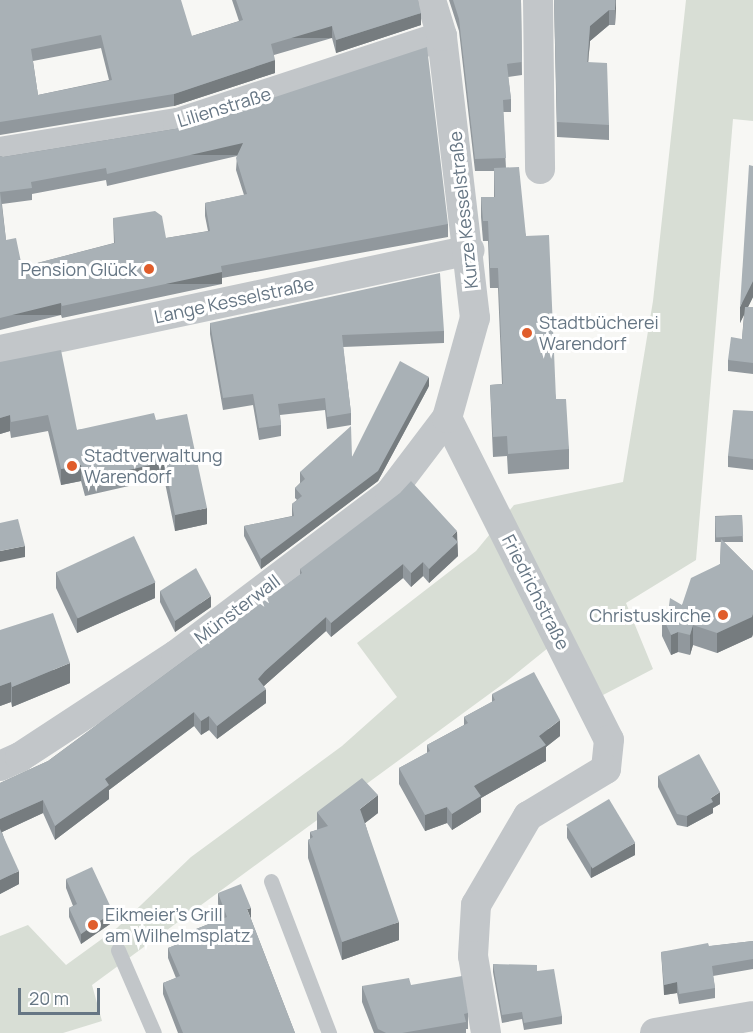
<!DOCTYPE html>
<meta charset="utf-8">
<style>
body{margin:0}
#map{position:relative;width:753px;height:1033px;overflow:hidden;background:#f7f7f4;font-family:Manrope,sans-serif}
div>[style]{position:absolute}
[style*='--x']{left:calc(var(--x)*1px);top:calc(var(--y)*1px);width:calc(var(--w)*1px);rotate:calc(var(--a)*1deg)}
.green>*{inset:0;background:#d8ded5}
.lane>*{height:15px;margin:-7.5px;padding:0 7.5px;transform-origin:7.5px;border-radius:7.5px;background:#c2c6c9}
.street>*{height:30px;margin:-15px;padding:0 15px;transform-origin:15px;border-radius:15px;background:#c2c6c9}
.wall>*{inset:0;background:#91989d}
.shaded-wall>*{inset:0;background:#767c7f;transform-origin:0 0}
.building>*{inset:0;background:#a9b1b6;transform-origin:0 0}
.dots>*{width:16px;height:16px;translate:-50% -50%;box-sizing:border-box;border:3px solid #fff;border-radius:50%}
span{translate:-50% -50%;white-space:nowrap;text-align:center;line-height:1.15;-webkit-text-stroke:6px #fff;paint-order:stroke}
.street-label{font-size:18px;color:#667684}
.poi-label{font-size:18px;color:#667684}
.right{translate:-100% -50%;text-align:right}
.left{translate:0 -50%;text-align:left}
.scale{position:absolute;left:18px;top:988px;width:82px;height:27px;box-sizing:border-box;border:3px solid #667684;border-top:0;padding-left:8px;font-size:18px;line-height:21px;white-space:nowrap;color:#667684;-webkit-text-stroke:4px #fff;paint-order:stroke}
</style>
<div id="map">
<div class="green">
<div style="clip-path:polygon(686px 0,753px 0,753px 121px,733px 119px,696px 560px,626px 603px,653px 669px,603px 695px,569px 631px,507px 681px,92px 985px,102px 1021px,63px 1033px,0 1033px,0 936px,28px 925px,66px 965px,117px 928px,191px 857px,342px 746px,397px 697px,357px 643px,476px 551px,514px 505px,623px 482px,653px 301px)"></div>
</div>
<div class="lane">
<div style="--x:271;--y:881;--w:163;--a:69.1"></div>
<div style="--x:118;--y:950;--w:90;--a:66.6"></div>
</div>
<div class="street">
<div style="--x:538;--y:0;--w:169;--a:89.3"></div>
<div style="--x:0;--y:152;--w:180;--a:-9.3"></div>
<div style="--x:178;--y:123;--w:278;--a:-18.2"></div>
<div style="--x:0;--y:350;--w:480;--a:-12"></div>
<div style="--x:447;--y:418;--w:360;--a:63.3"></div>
<div style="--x:609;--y:740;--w:29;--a:96"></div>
<div style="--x:606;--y:769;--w:91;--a:148.9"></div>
<div style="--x:528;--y:816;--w:103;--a:120.3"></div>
<div style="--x:476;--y:905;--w:51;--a:93.4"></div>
<div style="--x:473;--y:956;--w:78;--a:80.4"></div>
<div style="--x:0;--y:766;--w:22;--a:-24"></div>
<div style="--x:20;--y:757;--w:186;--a:-33.2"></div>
<div style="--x:176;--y:655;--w:268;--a:-37.1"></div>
<div style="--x:390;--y:493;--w:94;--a:-52.8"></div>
<div style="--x:447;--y:418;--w:104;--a:-74.4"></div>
<div style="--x:475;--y:318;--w:284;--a:-96.7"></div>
<div style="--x:442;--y:36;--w:38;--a:-107"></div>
<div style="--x:655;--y:1033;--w:99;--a:-9.8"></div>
</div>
<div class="wall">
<div style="clip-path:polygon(evenodd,0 0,192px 36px,239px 21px,232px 0,418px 0,421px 25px,336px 53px,332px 38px,274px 55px,275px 73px,174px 106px,0 135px,0 0,101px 48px,109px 80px,38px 95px,33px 61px,101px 48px)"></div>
<div style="clip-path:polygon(449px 0,521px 0,522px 75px,508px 77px,511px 99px,511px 112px,503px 112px,506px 168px,526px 236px,556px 399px,569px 449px,569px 469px,508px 474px,507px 456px,493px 457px,490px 385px,502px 384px,498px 288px,490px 288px,488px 241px,483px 241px,481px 217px,481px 197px,494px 197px,494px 171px,475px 171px,459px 31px)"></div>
<div style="clip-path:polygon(554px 0,616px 0,615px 25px,609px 25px,590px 41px,588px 62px,609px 125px,609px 140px,557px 137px)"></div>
<div style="clip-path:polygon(evenodd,181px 128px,448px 224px,448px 237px,222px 278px,222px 284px,62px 318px,61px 315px,0 330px,0 156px,3px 157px,181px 128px,237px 156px,236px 170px,244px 195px,205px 203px,205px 216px,208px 231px,166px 238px,113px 218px,114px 243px,22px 267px,6px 240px,2px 204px,32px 200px,32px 194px,106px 180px,107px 186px,237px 156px)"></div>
<div style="clip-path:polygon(753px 166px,753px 297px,748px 307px,753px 307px,753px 374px,728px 371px,728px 360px,742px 339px,744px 314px,740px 323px)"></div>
<div style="clip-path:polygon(210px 323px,444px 331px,444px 343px,343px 347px,351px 413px,351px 425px,327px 429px,325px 410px,280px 415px,281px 425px,281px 436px,259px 440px,253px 405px,223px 410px,210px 334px)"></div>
<div style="clip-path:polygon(0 362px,77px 430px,156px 420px,207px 524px,175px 531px,164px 478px,85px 496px,81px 481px,61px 485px,48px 431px,11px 438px,10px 431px,0 434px)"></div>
<div style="clip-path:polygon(429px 386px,378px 481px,261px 569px,244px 536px,244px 526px,292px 516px,292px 504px,297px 500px,295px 498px,295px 488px,300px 483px,300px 472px,352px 457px)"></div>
<div style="clip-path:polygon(753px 411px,753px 470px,728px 467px,728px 456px)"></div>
<div style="clip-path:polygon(742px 515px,743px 542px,724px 542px,753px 571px,753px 634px,752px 637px,717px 653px,693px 645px,690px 655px,678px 652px,671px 655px,662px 636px,662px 616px,682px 605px,720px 564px,721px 542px,715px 542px,715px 516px)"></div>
<div style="clip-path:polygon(457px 541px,458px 556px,429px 583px,423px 576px,411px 587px,403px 578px,331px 637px,326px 631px,265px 685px,264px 686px,266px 703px,217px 739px,209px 730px,201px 735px,194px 726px,109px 790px,109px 799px,55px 840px,43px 813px,2px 832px,19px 884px,0 894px,0 783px,48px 761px,300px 575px,300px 569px)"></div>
<div style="clip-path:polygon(56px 572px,155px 598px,77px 633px,56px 588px)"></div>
<div style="clip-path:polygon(160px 591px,211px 607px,175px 632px,160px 602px)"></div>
<div style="clip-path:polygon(0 630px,70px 683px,12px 707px,11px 702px,0 706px)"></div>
<div style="clip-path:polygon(492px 694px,560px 736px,546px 747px,546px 761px,481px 798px,481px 812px,452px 830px,447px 823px,425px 831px,399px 784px,399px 768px,427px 753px,427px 745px,464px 725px,464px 717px,492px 702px)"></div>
<div style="clip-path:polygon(658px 776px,720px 804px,713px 808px,713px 813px,687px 827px,677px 825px,658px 787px)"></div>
<div style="clip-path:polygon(317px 812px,378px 813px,365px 823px,399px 940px,342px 960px,308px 858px,308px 840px,310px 839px,310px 832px,317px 830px)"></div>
<div style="clip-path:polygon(567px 827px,635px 855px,591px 878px,567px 838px)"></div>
<div style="clip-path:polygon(66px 879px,113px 922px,81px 944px,69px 917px,69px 908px,73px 906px,66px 888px)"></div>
<div style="clip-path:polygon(218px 893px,251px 919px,295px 1033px,178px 1033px,163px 994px,163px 983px,176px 978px,168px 958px,168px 948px,186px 941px,186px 933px,224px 918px,218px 904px)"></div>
<div style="clip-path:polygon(753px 941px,753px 969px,713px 976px,715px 988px,715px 998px,679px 1004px,677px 993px,664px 995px,661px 952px)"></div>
<div style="clip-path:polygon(493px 964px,537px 971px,562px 1016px,562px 1024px,524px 1030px,522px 1019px,502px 1023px,493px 972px)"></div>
<div style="clip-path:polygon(411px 985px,468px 1013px,468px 1029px,466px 1029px,466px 1033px,374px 1033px,362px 1002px,362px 986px)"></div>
</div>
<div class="shaded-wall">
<div style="clip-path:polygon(615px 0,616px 8px,615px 25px)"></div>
<div style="clip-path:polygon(609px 10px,609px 25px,590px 41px,587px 77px,590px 26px)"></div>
<div style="clip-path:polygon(421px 13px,421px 25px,336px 53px,336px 40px)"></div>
<div style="left:332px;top:26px;width:12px;height:64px;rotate:90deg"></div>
<div style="clip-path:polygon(275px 60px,275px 73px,174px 106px,174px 94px)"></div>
<div style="left:243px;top:143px;width:12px;height:139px;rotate:90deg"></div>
<div style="left:222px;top:272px;width:12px;height:164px;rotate:90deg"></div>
<div style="clip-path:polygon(753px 281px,753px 297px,740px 323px,740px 307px)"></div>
<div style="left:61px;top:303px;width:12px;height:63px;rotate:90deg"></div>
<div style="clip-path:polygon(429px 377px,429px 386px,378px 481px,261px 569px,261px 559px)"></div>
<div style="clip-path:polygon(10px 415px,10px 431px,0 434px,0 418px)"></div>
<div style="left:164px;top:462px;width:16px;height:81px;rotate:90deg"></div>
<div style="clip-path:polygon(81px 465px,81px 481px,61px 485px,61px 469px)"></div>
<div style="clip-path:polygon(207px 508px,207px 524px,175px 531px,175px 515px)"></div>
<div style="clip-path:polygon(457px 531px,458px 556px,429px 583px,429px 569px,452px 536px)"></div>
<div style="clip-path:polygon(25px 546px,25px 557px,0 562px,0 551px)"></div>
<div style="clip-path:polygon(423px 562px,423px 576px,411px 587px,411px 573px)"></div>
<div style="clip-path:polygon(403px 564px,403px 578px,331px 637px,331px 623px)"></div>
<div style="clip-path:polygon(155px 582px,155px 598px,77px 633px,77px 617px)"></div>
<div style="clip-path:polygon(211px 596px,211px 607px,175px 632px,175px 621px)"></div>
<div style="clip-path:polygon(753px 614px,753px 634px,752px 637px,717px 653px,717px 633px)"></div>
<div style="clip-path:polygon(326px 617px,326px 631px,265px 685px,258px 693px,258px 679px,265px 671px)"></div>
<div style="clip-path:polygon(693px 625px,693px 645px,690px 655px,690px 635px)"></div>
<div style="clip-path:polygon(678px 632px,678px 652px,671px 655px,671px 635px)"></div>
<div style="clip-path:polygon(70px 663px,70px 683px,12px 707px,12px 687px)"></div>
<div style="clip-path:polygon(11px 682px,11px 702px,0 706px,0 686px)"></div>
<div style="clip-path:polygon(266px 689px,266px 703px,217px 739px,217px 726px)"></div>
<div style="clip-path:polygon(194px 712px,194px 726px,109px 790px,109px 799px,55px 840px,55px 826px,105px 779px)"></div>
<div style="clip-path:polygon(209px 716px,209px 730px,201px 735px,201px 721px)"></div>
<div style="clip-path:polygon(560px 720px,560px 736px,546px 747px,546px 761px,481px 798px,481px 812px,452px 830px,452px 814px,474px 786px)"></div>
<div style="clip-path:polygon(720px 792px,720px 804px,713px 808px,713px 813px,687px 827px,687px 816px,711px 798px)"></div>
<div style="clip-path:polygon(378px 795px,378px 813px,360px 827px,360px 809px)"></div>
<div style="clip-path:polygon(43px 800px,43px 813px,0 833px,0 819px)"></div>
<div style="clip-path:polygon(447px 807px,447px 823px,425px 831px,425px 815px)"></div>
<div style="clip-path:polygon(635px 843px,635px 855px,591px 878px,591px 867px)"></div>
<div style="clip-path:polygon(19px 871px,19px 884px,0 894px,0 880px)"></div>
<div style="clip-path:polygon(251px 908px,251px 919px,247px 909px)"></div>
<div style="clip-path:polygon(113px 912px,113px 922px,81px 944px,81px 934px)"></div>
<div style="clip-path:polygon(399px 922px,399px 940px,342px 960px,342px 942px)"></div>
<div style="clip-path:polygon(677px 982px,677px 993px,664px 995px,664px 985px)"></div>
</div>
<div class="building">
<div style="clip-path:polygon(evenodd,0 0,181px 0,192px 36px,243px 20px,236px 0,418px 0,421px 13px,336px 40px,332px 26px,271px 44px,275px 60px,174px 94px,0 122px,0 0,101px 35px,112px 80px,38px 95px,31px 49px,101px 35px)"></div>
<div style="clip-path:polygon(453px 0,521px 0,522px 62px,507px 64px,511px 99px,503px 100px,506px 158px,475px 159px,459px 19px)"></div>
<div style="clip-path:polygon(554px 0,615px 0,615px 10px,609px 10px,590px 26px,587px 62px,607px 63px,609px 125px,557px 122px)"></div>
<div style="clip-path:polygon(evenodd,427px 47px,448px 224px,221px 266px,222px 272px,62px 306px,61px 303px,0 318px,0 156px,3px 157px,181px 128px,427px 47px,243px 143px,236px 158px,247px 194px,205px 203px,210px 231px,166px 238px,162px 216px,155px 211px,113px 218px,115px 243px,22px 267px,16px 238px,6px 240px,0 192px,32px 188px,31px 182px,106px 168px,107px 174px,243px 143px)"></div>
<div style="clip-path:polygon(749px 165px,753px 166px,753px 281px,740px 307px)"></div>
<div style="clip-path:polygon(519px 167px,526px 236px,549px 235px,556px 399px,566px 399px,569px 449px,508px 454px,507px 436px,493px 437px,490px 385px,503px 384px,498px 268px,490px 268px,488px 221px,483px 221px,481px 197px,495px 197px,494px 168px)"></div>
<div style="clip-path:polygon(440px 273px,444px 331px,342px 335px,351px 413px,327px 417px,325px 398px,278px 404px,281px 425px,259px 428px,253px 394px,223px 398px,210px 323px)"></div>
<div style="clip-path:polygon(745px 307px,753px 307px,753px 363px,728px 360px,731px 337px,742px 339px)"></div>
<div style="clip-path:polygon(61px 350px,77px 430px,154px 413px,156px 420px,187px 414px,207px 508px,175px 515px,164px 462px,85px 480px,81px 465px,61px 469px,48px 415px,11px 422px,10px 415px,0 418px,0 362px)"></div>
<div style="clip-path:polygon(400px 361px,429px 377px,378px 471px,261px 559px,244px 526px,294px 516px,292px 504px,302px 496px,295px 488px,305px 479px,300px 472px,351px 426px,352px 457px)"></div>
<div style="clip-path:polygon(733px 410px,753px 411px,753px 459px,728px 456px)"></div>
<div style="clip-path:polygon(411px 481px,457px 531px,452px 536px,458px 542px,429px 569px,423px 562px,411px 573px,403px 564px,331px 623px,326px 617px,265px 671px,258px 679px,266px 689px,217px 726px,209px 716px,201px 721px,194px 712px,105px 779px,109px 785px,55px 826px,43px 800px,0 819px,0 783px,48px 761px,302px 573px,300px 569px,400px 493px)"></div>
<div style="left:742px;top:515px;width:21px;height:27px;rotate:87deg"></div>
<div style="clip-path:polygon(18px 519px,25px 546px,0 551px,0 523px)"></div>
<div style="left:134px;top:536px;width:51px;height:86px;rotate:65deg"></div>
<div style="clip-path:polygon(721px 539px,753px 571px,753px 614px,752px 617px,717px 633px,693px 625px,690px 635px,678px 632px,671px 635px,662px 616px,668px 613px,670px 598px,682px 605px,691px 578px,720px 564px)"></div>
<div style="clip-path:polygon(196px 568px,211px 596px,175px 621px,160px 591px)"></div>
<div style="clip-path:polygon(53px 613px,70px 663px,12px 687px,11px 682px,0 686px,0 630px)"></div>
<div style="clip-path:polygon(534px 672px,560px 720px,539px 736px,546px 745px,474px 786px,481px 796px,452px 814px,447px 807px,425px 815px,399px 768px,430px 751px,427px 745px,468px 723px,464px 717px,495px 700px,492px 694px)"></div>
<div style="clip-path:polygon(699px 754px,720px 792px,711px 798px,713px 802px,687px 816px,677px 814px,658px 776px)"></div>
<div style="clip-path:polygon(362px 778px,378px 795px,360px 809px,399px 922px,342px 942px,308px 840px,313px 837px,310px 832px,328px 826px,317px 812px)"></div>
<div style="left:609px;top:799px;width:51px;height:50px;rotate:59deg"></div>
<div style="clip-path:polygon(0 829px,19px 871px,0 880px)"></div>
<div style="clip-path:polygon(92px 867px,113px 912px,81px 934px,69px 908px,77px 904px,66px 879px)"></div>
<div style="clip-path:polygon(241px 884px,251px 908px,247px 909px,295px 1033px,183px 1033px,163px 983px,180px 976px,168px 948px,188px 940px,186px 933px,227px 917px,218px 893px)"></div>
<div style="clip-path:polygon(753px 941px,753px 959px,712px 966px,715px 988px,679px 994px,677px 982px,664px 985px,661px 952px,708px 943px,709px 946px)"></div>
<div style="clip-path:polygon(493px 964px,537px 965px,537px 971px,554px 969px,562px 1016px,524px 1023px,522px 1012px,502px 1015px)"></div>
<div style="clip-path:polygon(462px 976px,468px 1013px,464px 1014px,466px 1022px,402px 1033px,386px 1033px,378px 1029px,362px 986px,409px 978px,411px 985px)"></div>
</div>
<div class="dots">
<div style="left:149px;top:269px;background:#e05d2b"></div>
<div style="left:527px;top:333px;background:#e05d2b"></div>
<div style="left:72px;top:466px;background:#e05d2b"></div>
<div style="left:723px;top:615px;background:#e05d2b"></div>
<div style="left:93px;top:925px;background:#e05d2b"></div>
</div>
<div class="street-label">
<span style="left:224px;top:107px;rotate:-17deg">Lilienstraße</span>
<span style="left:463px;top:210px;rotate:-96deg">Kurze Kesselstraße</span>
<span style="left:234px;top:300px;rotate:-12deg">Lange Kesselstraße</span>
<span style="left:536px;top:592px;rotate:63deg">Friedrichstraße</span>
<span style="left:237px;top:609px;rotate:-37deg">Münsterwall</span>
</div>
<div class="poi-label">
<span class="right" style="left:137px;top:269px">Pension Glück</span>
<span class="left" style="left:539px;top:333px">Stadtbücherei<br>Warendorf</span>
<span class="left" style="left:84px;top:466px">Stadtverwaltung<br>Warendorf</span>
<span class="right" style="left:711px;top:615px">Christuskirche</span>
<span class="left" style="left:105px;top:925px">Eikmeier's Grill<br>am Wilhelmsplatz</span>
</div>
<div class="scale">20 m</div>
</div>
